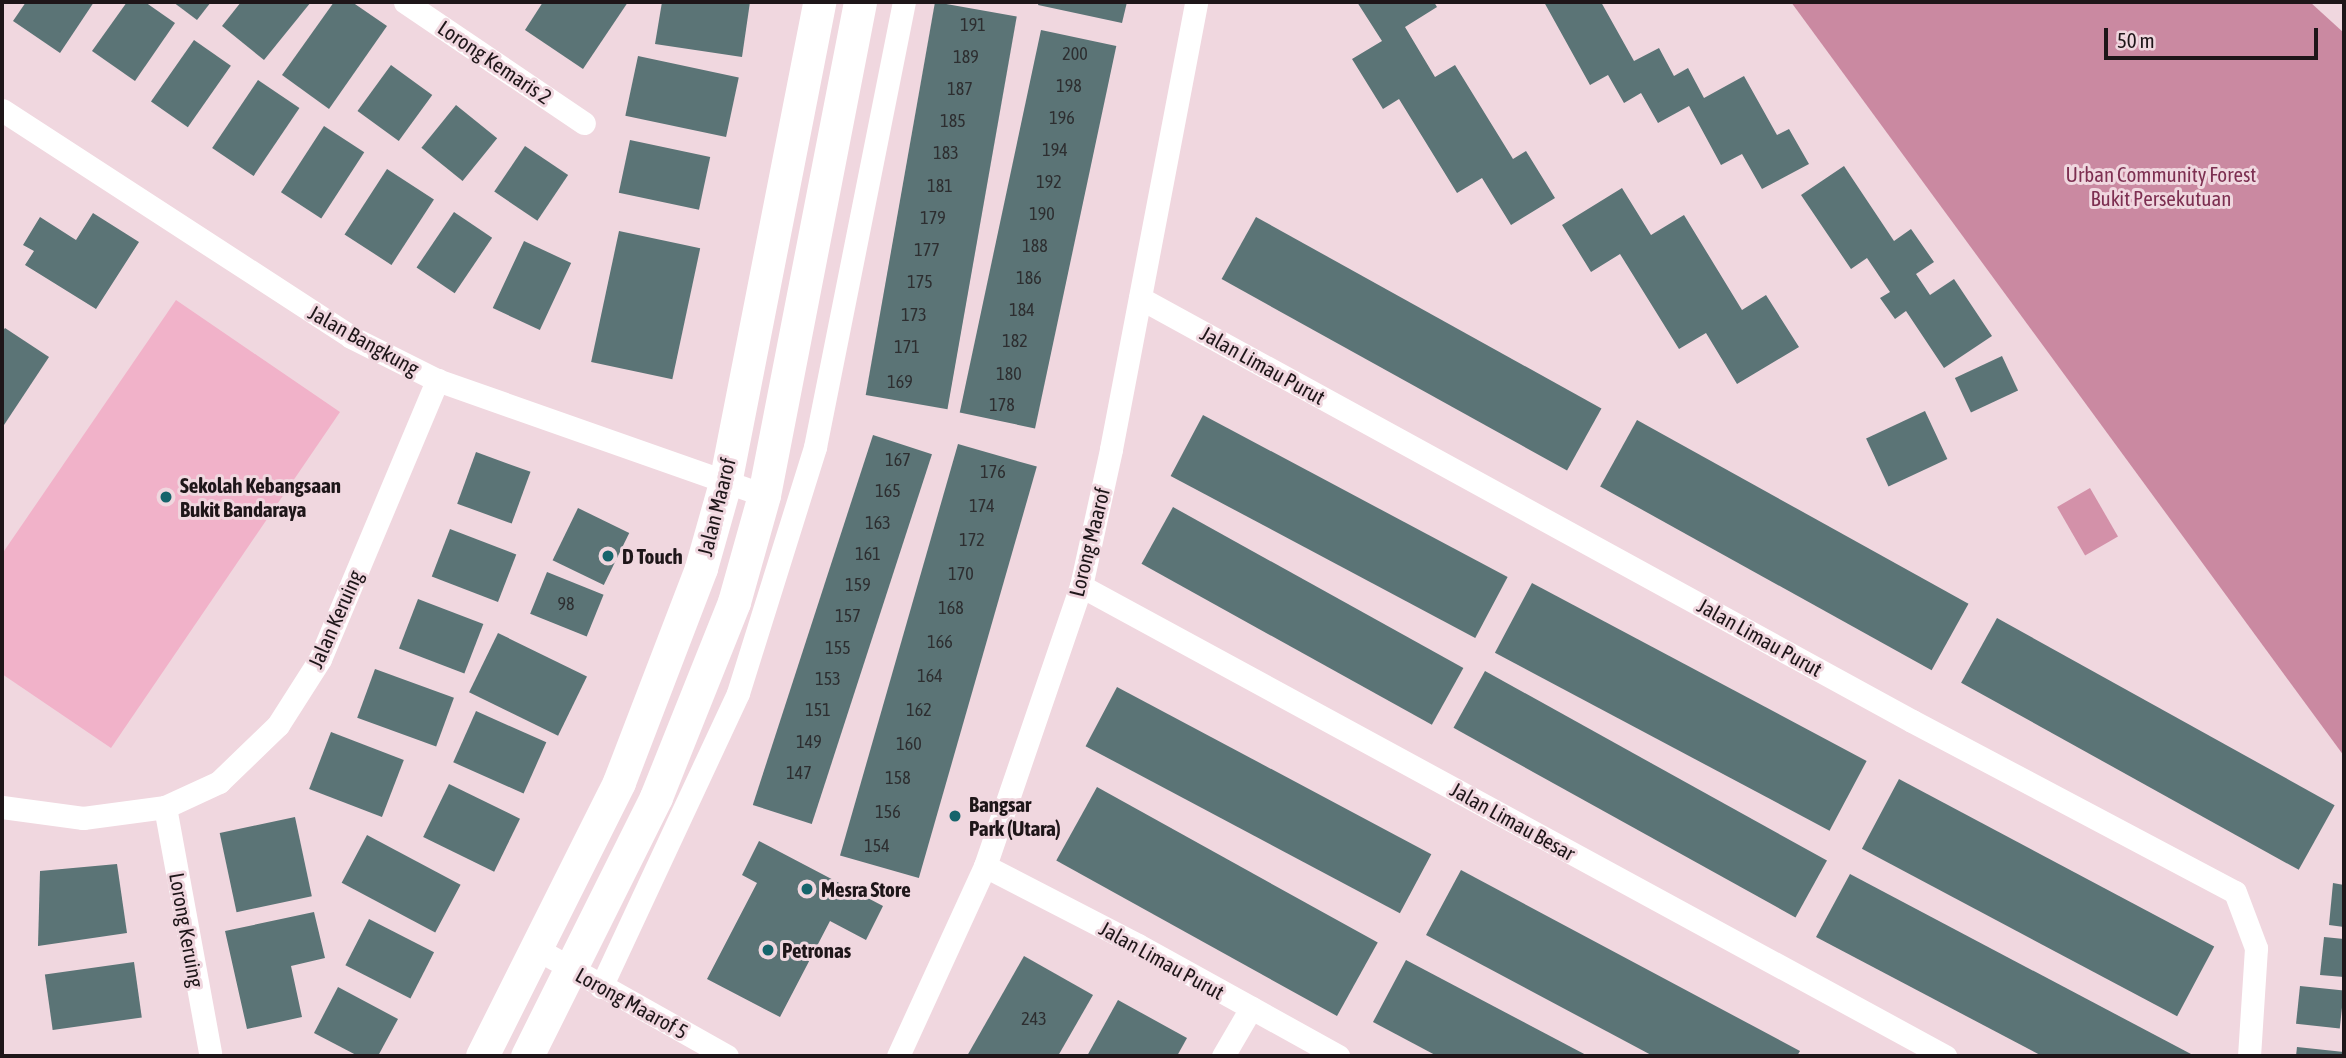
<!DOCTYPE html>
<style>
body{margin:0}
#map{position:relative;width:2346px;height:1058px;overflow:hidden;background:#f0d7df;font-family:"Asap Condensed",sans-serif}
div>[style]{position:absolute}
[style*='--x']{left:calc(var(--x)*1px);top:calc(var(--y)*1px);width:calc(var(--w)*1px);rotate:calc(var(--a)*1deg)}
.green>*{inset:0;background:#f1b2c9}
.forest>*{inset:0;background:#ca89a1}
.water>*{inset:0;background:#d391a9;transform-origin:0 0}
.building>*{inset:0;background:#5b7476;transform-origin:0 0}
.street>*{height:23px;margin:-11.5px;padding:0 11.5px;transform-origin:11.5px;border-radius:11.5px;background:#fff}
.secondary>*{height:33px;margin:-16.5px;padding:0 16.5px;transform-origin:16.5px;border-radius:16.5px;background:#fff}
.dots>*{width:19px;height:19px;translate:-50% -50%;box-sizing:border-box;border:4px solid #f0d7df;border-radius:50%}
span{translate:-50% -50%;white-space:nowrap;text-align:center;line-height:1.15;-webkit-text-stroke:6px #f0d7df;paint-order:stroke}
.number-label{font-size:18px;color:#2d2e30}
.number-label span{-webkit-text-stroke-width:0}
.street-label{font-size:21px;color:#1e1619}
.park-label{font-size:21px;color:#7d2f51}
.poi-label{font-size:21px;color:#1e1619;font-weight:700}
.left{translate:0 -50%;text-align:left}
.frame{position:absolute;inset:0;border:4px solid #1e1619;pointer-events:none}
.scale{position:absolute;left:2104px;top:28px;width:214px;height:32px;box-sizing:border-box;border:4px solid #1e1619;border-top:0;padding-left:9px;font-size:21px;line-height:24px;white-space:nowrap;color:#1e1619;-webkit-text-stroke:5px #f0d7df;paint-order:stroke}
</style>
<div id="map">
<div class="green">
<div style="clip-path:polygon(176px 300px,340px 412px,111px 748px,2px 674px,2px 554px)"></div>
</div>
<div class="forest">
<div style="clip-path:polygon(1791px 2px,2310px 2px,2344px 33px,2344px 756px)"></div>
</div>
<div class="water">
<div style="left:2090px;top:488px;width:56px;height:38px;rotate:60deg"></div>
</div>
<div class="building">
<div style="clip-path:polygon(26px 2px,94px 2px,60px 53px,13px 21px)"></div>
<div style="clip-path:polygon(127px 2px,145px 2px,175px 23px,135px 81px,92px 51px)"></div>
<div style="clip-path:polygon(173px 2px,211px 2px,197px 20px)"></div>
<div style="clip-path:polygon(241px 2px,311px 2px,264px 60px,222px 26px)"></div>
<div style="clip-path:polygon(334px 2px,352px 2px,387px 26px,329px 109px,282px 75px)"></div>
<div style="clip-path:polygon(543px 2px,628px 2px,583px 69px,525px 30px)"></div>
<div style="clip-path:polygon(662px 2px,750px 2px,742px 57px,655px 44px)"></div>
<div style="left:935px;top:2px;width:83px;height:399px;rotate:10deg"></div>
<div style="clip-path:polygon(1039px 2px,1127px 2px,1122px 23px,1038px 5px)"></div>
<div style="clip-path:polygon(1357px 2px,1434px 2px,1437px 7px,1405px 27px,1435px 77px,1455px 65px,1513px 159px,1526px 151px,1555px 198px,1511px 225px,1482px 178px,1457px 193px,1399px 99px,1383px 109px,1352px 59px,1382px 41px)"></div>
<div style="clip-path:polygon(1544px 2px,1601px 2px,1634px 61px,1659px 48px,1674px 76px,1688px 68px,1704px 98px,1744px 76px,1777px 135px,1789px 129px,1809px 164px,1762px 189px,1742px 154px,1721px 165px,1689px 106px,1658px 123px,1641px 93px,1624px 103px,1608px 75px,1590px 85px)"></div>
<div style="left:1041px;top:30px;width:77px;height:391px;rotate:12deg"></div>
<div style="left:194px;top:40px;width:45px;height:75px;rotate:35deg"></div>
<div style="left:638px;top:56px;width:103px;height:61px;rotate:12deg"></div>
<div style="left:391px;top:65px;width:51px;height:57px;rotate:36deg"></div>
<div style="left:258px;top:80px;width:50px;height:82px;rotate:34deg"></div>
<div style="left:456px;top:105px;width:53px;height:55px;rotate:39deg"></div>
<div style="left:324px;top:126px;width:48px;height:79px;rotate:33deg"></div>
<div style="left:630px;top:140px;width:82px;height:54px;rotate:12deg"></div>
<div style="left:525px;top:146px;width:52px;height:55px;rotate:34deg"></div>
<div style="clip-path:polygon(1844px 166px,1894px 241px,1911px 229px,1934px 262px,1916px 274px,1930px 295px,1954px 279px,1992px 336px,1944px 368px,1906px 311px,1895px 319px,1880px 298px,1890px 292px,1867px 258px,1851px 269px,1801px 195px)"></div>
<div style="left:387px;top:169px;width:56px;height:78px;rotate:33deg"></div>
<div style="clip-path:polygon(1622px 188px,1651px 235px,1684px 215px,1742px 310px,1766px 295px,1799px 347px,1737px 384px,1706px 333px,1679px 349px,1620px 254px,1591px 272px,1562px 225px)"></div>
<div style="left:454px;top:212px;width:46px;height:67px;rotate:34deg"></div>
<div style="clip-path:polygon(93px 213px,139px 242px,96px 309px,25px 265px,34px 251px,23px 245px,40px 217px,76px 240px)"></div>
<div style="left:1256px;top:217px;width:395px;height:71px;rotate:29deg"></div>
<div style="left:619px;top:231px;width:83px;height:134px;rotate:12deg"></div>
<div style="left:524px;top:241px;width:52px;height:74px;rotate:25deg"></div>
<div style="clip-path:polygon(5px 328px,49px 357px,2px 428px,2px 332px)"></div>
<div style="left:2002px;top:356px;width:38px;height:52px;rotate:65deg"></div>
<div style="left:1925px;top:411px;width:53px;height:65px;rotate:65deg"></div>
<div style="left:1203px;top:415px;width:345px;height:69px;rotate:28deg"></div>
<div style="left:1637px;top:420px;width:379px;height:76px;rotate:29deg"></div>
<div style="left:873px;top:435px;width:62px;height:389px;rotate:18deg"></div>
<div style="left:958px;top:444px;width:82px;height:428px;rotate:16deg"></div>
<div style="left:476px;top:452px;width:58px;height:55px;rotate:20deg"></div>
<div style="left:1173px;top:507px;width:332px;height:65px;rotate:29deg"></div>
<div style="left:578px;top:508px;width:57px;height:58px;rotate:26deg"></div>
<div style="left:450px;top:529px;width:71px;height:51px;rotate:21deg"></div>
<div style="left:547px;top:572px;width:61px;height:45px;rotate:22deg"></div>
<div style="left:1532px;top:583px;width:379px;height:79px;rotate:28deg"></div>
<div style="left:418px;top:599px;width:70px;height:53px;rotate:21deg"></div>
<div style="left:1997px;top:618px;width:386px;height:74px;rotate:29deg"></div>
<div style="left:498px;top:633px;width:99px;height:66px;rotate:26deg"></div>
<div style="left:375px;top:669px;width:84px;height:52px;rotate:20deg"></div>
<div style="left:1485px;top:671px;width:391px;height:65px;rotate:29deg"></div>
<div style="left:1117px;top:687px;width:356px;height:67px;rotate:28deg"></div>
<div style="left:476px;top:711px;width:77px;height:56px;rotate:24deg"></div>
<div style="left:331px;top:732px;width:78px;height:61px;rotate:21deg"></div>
<div style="left:1899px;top:779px;width:357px;height:79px;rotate:28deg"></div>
<div style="left:449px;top:784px;width:79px;height:59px;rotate:26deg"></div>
<div style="left:1097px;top:787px;width:321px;height:84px;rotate:29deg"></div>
<div style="left:295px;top:817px;width:81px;height:77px;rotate:78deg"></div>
<div style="left:367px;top:835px;width:106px;height:54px;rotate:28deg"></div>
<div style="clip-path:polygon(759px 841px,883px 906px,866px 940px,830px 921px,780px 1017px,707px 979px,757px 883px,742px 875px)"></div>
<div style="clip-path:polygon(117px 864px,127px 933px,38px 946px,40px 871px)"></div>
<div style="clip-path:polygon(1461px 870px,1800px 1051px,1797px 1056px,1653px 1056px,1426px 935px)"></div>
<div style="clip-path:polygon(1850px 874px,2191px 1054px,2190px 1056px,2042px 1056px,1816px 937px)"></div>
<div style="clip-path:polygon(2333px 883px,2344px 885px,2344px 927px,2329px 925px)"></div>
<div style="clip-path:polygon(314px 912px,325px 958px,291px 966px,302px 1017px,247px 1029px,225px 931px)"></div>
<div style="left:369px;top:919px;width:73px;height:52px;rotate:27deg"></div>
<div style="clip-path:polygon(2324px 937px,2344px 939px,2344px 977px,2320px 975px)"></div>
<div style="clip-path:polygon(1024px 956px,1093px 995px,1058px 1056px,967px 1056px)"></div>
<div style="clip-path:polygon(1406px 960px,1588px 1056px,1437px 1056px,1373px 1022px)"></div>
<div style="left:134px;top:962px;width:56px;height:90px;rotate:82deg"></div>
<div style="left:2300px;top:986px;width:44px;height:38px;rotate:6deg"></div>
<div style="clip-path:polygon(338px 987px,398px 1019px,378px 1056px,358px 1056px,314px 1033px)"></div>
<div style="clip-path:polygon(1118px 1000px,1187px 1038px,1177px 1056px,1087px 1056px)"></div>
<div style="clip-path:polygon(2297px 1047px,2344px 1052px,2344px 1056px,2296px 1056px)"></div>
</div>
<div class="street">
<div style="--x:405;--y:2;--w:216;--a:34.1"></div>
<div style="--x:2;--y:110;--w:416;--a:33"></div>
<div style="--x:351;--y:337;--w:96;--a:26.6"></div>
<div style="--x:437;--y:380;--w:347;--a:19.4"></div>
<div style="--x:1140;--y:298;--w:880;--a:28.72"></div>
<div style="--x:1912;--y:721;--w:365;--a:27.9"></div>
<div style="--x:2235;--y:892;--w:60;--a:69.4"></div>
<div style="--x:2256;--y:948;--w:108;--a:93.7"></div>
<div style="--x:1081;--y:586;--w:984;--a:28.55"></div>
<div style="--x:2;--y:807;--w:82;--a:7.7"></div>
<div style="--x:83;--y:818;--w:83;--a:-7.6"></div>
<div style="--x:165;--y:807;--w:60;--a:-24.8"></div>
<div style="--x:219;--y:782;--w:82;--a:-44"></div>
<div style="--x:278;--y:725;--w:78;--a:-57.5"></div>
<div style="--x:320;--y:659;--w:303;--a:-67.2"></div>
<div style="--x:165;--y:807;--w:250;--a:79.6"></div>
<div style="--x:985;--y:866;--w:172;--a:27.3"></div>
<div style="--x:1138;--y:945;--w:229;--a:29"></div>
<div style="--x:537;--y:949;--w:218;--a:29.4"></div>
<div style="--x:601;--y:987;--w:324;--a:-65"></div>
<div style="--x:738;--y:693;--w:258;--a:-72.6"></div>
<div style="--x:815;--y:447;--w:454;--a:-78.7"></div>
<div style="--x:898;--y:1056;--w:209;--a:-65.4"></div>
<div style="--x:985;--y:866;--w:296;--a:-71.1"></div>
<div style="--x:1081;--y:586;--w:140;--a:-77.6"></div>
<div style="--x:1111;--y:449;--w:455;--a:-79.2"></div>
<div style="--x:1223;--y:1056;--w:56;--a:-59.7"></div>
</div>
<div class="secondary">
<div style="--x:482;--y:1056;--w:306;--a:-63.4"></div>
<div style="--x:619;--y:782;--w:229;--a:-69"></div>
<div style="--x:701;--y:568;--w:88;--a:-74.2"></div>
<div style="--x:725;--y:483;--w:490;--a:-78.9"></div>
<div style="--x:527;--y:1056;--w:289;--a:-63.5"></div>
<div style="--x:656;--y:797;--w:210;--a:-68.2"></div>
<div style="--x:734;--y:602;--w:111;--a:-74.3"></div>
<div style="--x:764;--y:495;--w:502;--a:-78.98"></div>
</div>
<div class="dots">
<div style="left:166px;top:497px;background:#16646b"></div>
<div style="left:608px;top:556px;background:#16646b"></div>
<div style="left:955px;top:816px;background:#16646b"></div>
<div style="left:807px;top:889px;background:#16646b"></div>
<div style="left:768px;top:950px;background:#16646b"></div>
</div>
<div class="number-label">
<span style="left:973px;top:25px">191</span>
<span style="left:1075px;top:54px">200</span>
<span style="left:966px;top:57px">189</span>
<span style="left:1069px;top:86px">198</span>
<span style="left:960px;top:89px">187</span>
<span style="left:1062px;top:118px">196</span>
<span style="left:953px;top:121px">185</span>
<span style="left:1055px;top:150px">194</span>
<span style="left:946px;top:153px">183</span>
<span style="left:1049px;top:182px">192</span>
<span style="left:940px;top:186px">181</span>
<span style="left:1042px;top:214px">190</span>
<span style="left:933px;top:218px">179</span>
<span style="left:1035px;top:246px">188</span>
<span style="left:927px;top:250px">177</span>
<span style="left:1029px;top:278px">186</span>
<span style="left:920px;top:282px">175</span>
<span style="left:1022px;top:310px">184</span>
<span style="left:914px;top:315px">173</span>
<span style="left:1015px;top:341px">182</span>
<span style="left:907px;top:347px">171</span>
<span style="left:1009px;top:374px">180</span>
<span style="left:900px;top:382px">169</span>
<span style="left:1002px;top:405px">178</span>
<span style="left:898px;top:460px">167</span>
<span style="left:993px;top:472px">176</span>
<span style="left:888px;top:491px">165</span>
<span style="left:982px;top:506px">174</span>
<span style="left:878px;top:523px">163</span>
<span style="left:972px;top:540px">172</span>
<span style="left:868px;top:554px">161</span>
<span style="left:961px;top:574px">170</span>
<span style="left:858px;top:585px">159</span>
<span style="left:566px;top:604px">98</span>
<span style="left:951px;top:608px">168</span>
<span style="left:848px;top:616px">157</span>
<span style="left:940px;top:642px">166</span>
<span style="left:838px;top:648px">155</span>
<span style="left:930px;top:676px">164</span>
<span style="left:828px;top:679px">153</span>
<span style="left:818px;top:710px">151</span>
<span style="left:919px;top:710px">162</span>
<span style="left:809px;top:742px">149</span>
<span style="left:909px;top:744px">160</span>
<span style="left:799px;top:773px">147</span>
<span style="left:898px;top:778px">158</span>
<span style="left:888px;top:812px">156</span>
<span style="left:877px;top:846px">154</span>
<span style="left:1034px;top:1019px">243</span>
</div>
<div class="street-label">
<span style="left:495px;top:62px;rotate:34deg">Lorong Kemaris 2</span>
<span style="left:364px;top:340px;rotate:29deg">Jalan Bangkung</span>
<span style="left:1263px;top:365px;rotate:29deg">Jalan Limau Purut</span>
<span style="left:716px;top:507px;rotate:-76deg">Jalan Maarof</span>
<span style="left:1089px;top:542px;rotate:-76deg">Lorong Maarof</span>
<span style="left:335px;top:619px;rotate:-66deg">Jalan Keruing</span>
<span style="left:1760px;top:637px;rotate:29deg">Jalan Limau Purut</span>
<span style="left:1513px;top:821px;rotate:29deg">Jalan Limau Besar</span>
<span style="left:187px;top:930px;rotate:80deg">Lorong Keruing</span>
<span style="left:1162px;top:960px;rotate:29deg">Jalan Limau Purut</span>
<span style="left:632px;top:1003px;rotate:29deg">Lorong Maarof 5</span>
</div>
<div class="park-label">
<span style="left:2161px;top:186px">Urban Community Forest<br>Bukit Persekutuan</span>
</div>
<div class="poi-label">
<span class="left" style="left:180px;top:497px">Sekolah Kebangsaan<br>Bukit Bandaraya</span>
<span class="left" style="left:622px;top:556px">D Touch</span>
<span class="left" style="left:969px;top:816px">Bangsar<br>Park (Utara)</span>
<span class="left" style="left:821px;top:889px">Mesra Store</span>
<span class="left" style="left:782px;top:950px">Petronas</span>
</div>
<div class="frame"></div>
<div class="scale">50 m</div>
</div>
